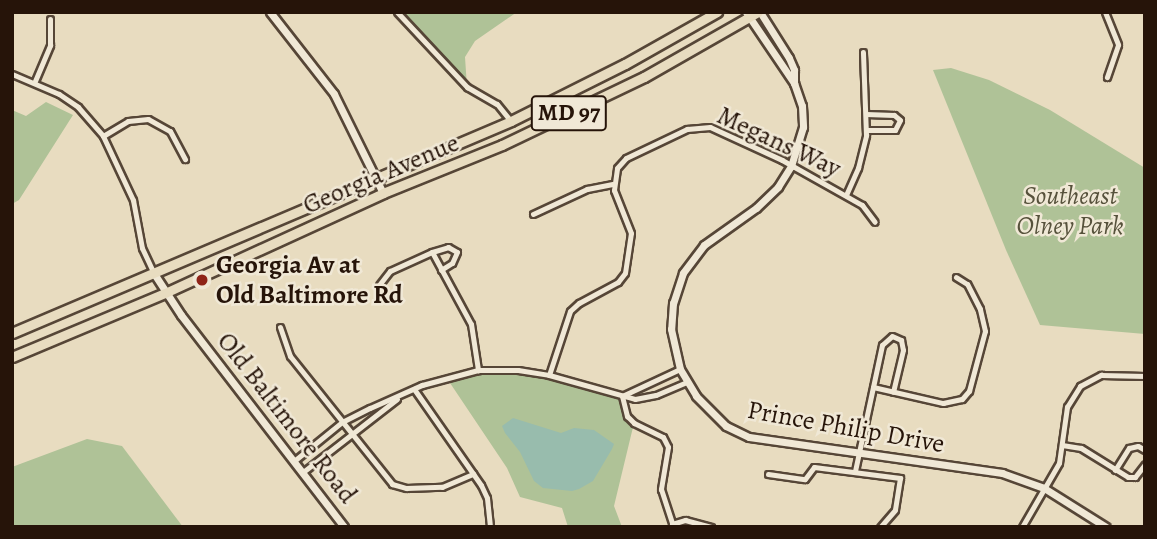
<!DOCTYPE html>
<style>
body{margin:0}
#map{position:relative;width:1157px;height:539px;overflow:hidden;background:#e8dcc0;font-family:Alegreya,serif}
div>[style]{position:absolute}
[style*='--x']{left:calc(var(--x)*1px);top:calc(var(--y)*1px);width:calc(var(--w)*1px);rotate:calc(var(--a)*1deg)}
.green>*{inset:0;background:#afc297}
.water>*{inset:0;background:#98bcad}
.roads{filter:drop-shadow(2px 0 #564637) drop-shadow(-2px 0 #564637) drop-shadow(0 2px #564637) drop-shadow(0 -2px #564637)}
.minor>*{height:5px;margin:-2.5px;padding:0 2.5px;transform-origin:2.5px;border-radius:2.5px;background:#f0e8d6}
.tertiary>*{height:7px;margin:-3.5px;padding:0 3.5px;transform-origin:3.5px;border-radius:3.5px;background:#f0e8d6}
.primary>*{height:9px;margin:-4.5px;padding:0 4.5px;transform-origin:4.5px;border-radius:4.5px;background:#e8dcc0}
.dots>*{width:19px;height:19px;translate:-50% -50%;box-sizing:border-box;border:4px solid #f0e8d6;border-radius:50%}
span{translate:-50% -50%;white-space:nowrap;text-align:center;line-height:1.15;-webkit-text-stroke:5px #f0e8d6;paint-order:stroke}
.shield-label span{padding:2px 5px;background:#f0e8d6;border:2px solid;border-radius:5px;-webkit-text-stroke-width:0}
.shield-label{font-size:24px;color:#261409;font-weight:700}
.street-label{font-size:26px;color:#261409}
.park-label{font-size:26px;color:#56513b;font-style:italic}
.poi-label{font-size:26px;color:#261409;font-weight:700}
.left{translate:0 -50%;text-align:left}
.frame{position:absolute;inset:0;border:14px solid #261409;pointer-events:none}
</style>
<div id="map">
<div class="green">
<div style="clip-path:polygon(397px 12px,517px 12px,475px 41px,465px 57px,467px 87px)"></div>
<div style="clip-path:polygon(951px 68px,989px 80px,1050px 110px,1145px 168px,1145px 334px,1040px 325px,1006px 250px,933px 70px)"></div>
<div style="clip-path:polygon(46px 102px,73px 115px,19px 200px,12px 204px,12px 110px,26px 116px)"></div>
<div style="clip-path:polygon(478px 370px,518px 370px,622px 396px,624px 409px,634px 423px,614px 506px,622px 527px,568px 527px,562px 508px,520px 497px,507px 468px,446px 377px)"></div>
<div style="clip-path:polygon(87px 439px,122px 446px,183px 527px,12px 527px,12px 467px)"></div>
</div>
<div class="water">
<div style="clip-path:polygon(513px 418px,561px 433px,574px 428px,594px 430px,614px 444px,612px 449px,593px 481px,579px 489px,572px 491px,543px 488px,534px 481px,520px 452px,505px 433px,502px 426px)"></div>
</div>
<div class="roads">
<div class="minor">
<div style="--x:397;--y:12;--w:103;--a:47"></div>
<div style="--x:467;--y:87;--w:34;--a:30"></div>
<div style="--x:497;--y:104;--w:22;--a:51"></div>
<div style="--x:1105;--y:12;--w:35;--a:68"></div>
<div style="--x:1118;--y:45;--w:34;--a:109"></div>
<div style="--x:12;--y:74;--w:51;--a:23.1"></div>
<div style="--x:59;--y:94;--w:23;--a:34"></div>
<div style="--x:78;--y:107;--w:38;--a:49"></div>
<div style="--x:103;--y:136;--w:71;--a:64.9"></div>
<div style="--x:133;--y:200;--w:49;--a:79.4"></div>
<div style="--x:142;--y:248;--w:26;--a:65"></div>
<div style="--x:35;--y:81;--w:39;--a:-67"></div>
<div style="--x:50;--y:45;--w:26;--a:-90"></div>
<div style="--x:866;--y:130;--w:29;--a:0"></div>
<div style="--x:895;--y:130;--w:11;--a:-63"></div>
<div style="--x:900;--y:120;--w:8;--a:-140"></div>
<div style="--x:894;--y:115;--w:28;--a:-178"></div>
<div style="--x:103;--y:136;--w:29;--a:-31"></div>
<div style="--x:128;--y:121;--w:20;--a:-6"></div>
<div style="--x:148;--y:119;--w:25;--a:29"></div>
<div style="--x:170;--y:131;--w:32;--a:62"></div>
<div style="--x:846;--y:195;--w:30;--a:-66"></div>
<div style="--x:858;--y:168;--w:34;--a:-76"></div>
<div style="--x:866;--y:135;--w:83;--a:-92.1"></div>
<div style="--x:533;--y:214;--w:60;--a:-24.8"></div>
<div style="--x:587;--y:189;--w:26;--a:-11"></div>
<div style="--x:432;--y:252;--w:17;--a:-17"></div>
<div style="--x:448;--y:247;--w:10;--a:29"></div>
<div style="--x:457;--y:252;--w:12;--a:114"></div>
<div style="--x:452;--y:263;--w:13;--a:148"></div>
<div style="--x:379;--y:285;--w:18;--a:-52"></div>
<div style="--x:390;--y:271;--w:46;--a:-24.3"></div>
<div style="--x:432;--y:252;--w:82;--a:61.6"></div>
<div style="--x:471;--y:324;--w:47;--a:81.3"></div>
<div style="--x:280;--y:327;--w:31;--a:71"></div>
<div style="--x:290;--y:356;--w:164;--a:51.4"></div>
<div style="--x:392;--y:484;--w:15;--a:16"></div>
<div style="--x:406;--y:488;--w:36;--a:-2"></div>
<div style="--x:442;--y:487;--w:34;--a:-23"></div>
<div style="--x:549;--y:375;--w:67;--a:-71.8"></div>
<div style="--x:570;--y:311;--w:12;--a:-42"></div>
<div style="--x:579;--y:303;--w:44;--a:-28.3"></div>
<div style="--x:618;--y:282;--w:11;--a:-52"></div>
<div style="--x:625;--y:273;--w:40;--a:-81.5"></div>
<div style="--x:631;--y:233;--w:46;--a:-111.6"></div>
<div style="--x:614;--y:190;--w:22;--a:-82"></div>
<div style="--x:617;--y:168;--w:13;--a:-48"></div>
<div style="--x:626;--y:158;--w:68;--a:-25.4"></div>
<div style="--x:687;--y:129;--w:23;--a:-5"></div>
<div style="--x:710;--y:127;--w:79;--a:24.6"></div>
<div style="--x:782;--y:160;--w:92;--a:29.4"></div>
<div style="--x:862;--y:205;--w:21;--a:53"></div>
<div style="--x:873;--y:387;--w:72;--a:12.9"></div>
<div style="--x:943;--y:403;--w:19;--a:-12"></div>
<div style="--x:962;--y:399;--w:11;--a:-49"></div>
<div style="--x:969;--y:391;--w:62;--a:-75.1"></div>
<div style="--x:985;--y:331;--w:23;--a:-103"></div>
<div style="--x:980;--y:309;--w:28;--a:-117"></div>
<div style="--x:967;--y:284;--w:13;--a:-148"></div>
<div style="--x:414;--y:389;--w:117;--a:55.1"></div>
<div style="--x:481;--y:485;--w:14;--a:65"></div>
<div style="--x:487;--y:498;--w:29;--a:84"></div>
<div style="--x:622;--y:396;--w:21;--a:76"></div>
<div style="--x:627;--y:416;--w:10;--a:45"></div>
<div style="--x:634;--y:423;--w:32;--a:26"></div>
<div style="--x:663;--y:437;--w:11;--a:63"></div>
<div style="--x:668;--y:447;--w:43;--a:99.5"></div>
<div style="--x:661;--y:489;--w:40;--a:72"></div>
<div style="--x:622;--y:396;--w:64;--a:-25"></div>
<div style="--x:1062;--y:445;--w:19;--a:9"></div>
<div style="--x:1081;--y:448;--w:55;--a:31.7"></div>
<div style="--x:1128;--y:477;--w:7;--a:0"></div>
<div style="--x:1135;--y:477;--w:16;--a:-52"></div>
<div style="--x:294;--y:461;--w:62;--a:-39.1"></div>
<div style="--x:342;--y:422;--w:31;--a:-27"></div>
<div style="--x:370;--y:408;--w:57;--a:-23.9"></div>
<div style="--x:422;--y:385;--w:58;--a:-15"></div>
<div style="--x:478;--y:370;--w:40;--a:0"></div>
<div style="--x:518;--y:370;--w:31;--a:9"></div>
<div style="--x:549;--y:375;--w:89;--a:15.6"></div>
<div style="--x:635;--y:399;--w:21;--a:-11"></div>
<div style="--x:656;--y:395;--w:34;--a:-23"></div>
<div style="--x:1115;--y:470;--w:26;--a:-58"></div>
<div style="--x:1129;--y:448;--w:9;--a:-13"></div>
<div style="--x:1138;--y:446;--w:8;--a:30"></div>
<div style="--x:855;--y:471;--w:129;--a:-77.9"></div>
<div style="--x:882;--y:345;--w:13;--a:-42"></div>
<div style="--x:892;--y:336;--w:10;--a:24"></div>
<div style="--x:901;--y:340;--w:10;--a:79"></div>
<div style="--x:903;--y:350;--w:43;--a:103.4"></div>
<div style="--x:303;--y:472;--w:119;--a:-37.8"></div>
<div style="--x:768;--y:474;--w:37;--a:8"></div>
<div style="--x:805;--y:479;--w:15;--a:-53"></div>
<div style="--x:814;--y:467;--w:87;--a:7.3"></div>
<div style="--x:900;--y:478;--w:32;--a:99"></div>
<div style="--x:895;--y:510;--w:23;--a:131"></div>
<div style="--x:672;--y:524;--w:14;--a:-17"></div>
<div style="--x:685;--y:520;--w:27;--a:15"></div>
<div style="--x:1022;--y:527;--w:74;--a:-60"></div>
<div style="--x:1059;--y:463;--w:57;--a:-81.9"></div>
<div style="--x:1067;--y:407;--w:25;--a:-58"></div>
<div style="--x:1080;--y:386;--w:24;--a:-28"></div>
<div style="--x:1101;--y:375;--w:44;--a:1.3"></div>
</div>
<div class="tertiary">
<div style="--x:270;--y:12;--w:104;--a:52"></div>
<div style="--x:334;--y:94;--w:110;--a:63.7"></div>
<div style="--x:746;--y:12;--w:86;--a:55.9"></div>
<div style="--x:794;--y:83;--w:24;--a:71"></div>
<div style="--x:802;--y:106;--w:21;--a:87"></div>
<div style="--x:803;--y:127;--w:41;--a:107.1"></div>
<div style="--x:791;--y:166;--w:25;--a:122"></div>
<div style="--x:778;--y:187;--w:30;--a:136"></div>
<div style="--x:756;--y:208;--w:64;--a:144.6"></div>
<div style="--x:704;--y:245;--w:35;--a:127"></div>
<div style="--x:683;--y:273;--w:32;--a:108"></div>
<div style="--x:673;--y:303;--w:26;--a:94"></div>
<div style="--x:671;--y:329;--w:41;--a:77.3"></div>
<div style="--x:680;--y:369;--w:31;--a:59"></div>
<div style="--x:696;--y:396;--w:42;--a:45"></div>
<div style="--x:726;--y:426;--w:25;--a:26"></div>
<div style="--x:749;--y:437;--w:256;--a:8.1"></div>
<div style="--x:1002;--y:473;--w:45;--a:19.7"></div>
<div style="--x:1044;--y:488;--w:73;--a:32.2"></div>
<div style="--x:760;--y:12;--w:54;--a:57.8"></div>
<div style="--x:789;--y:58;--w:13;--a:67"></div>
<div style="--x:794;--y:70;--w:13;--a:90"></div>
<div style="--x:153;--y:272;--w:51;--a:56.9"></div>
<div style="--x:181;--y:315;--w:267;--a:52.4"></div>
</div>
<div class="primary">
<div style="--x:12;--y:333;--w:542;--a:-23.02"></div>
<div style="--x:511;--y:121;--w:127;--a:-26.6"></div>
<div style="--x:625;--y:64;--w:106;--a:-29.5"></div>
<div style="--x:12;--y:357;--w:166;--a:-22.7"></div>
<div style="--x:165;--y:293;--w:240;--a:-24.6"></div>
<div style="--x:383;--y:193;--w:128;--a:-22"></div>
<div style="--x:502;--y:145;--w:157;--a:-25.6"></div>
<div style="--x:644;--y:77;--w:131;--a:-29.7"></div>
</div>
</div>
<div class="dots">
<div style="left:202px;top:280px;background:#8f2418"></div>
</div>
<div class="shield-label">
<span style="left:569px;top:113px">MD 97</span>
</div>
<div class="street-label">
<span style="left:779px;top:142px;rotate:25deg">Megans Way</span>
<span style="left:381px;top:174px;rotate:-23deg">Georgia Avenue</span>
<span style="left:287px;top:418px;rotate:52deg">Old Baltimore Road</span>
<span style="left:846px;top:427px;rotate:10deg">Prince Philip Drive</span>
</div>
<div class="park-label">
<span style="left:1070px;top:211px">Southeast<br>Olney Park</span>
</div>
<div class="poi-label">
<span class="left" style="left:216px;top:280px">Georgia Av at<br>Old Baltimore Rd</span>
</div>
<div class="frame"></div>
</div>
